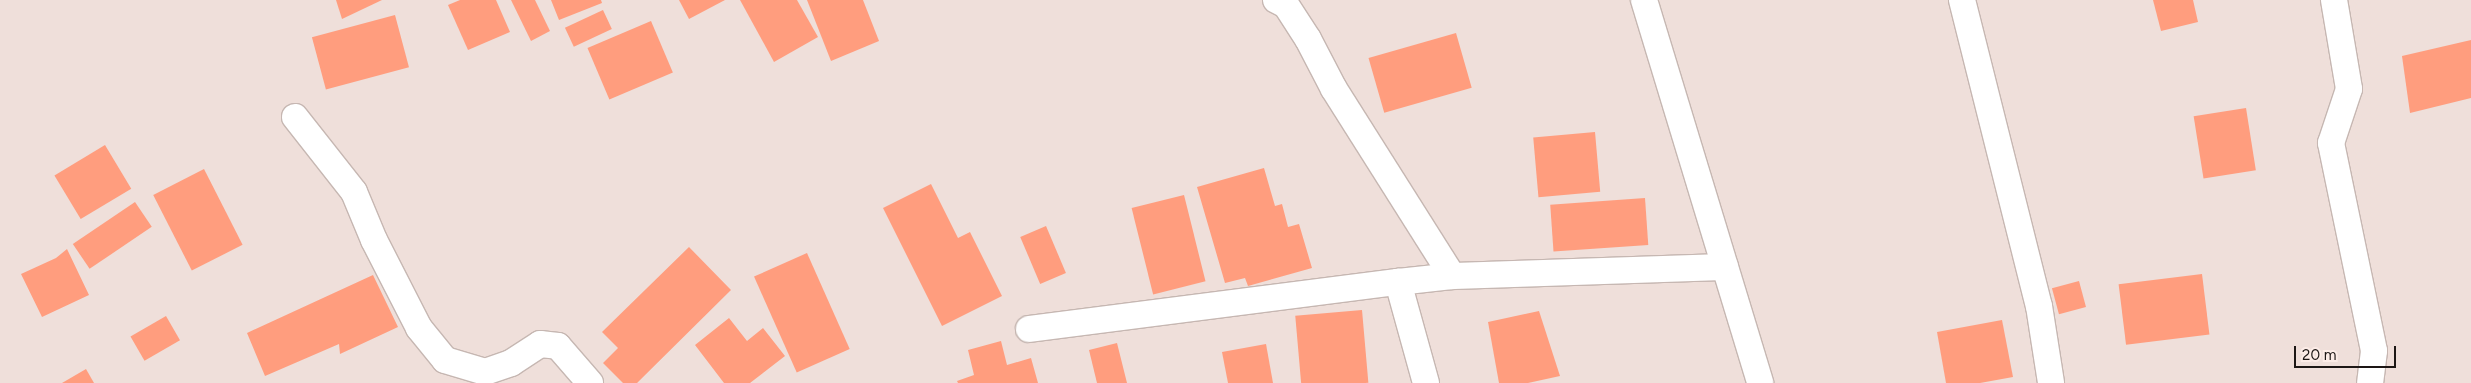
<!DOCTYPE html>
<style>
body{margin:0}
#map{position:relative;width:2471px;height:383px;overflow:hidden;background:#efdfda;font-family:Figtree,sans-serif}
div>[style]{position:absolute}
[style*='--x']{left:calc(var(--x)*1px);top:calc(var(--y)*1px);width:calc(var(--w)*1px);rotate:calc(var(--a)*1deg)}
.building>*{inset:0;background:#ff9d7e;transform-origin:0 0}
.roads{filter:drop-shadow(1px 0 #c6b7b2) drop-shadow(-1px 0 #c6b7b2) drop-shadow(0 1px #c6b7b2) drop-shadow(0 -1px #c6b7b2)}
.street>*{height:26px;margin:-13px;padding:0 13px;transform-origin:13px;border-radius:13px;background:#fff}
span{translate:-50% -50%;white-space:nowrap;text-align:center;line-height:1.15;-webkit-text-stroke:5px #fcece7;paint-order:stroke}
.scale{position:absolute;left:2294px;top:346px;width:102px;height:22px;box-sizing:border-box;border:2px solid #1d1715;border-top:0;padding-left:6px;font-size:15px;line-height:18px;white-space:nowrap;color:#1d1715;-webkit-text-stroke:4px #fcece7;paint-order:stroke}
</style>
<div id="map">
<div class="building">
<div style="clip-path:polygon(336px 0,382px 0,342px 19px)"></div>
<div style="clip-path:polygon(460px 0,496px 0,510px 32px,468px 50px,448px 5px)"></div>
<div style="clip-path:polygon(511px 0,535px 0,550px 31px,531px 41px)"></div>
<div style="clip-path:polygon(551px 0,601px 0,602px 3px,559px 20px)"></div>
<div style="clip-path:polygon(679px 0,725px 0,689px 19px)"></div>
<div style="clip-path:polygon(740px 0,797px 0,818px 37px,774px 62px)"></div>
<div style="clip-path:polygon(807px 0,863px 0,879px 41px,831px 61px)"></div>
<div style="clip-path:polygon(2153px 0,2193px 0,2198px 22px,2161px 31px)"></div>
<div style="left:603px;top:10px;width:21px;height:42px;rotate:65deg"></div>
<div style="left:395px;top:15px;width:54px;height:86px;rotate:75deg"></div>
<div style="left:651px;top:21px;width:56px;height:69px;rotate:67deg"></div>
<div style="left:1456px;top:33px;width:57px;height:91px;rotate:74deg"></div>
<div style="clip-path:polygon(2471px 40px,2471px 98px,2410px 113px,2402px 56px)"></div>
<div style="left:2246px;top:108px;width:63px;height:53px;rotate:81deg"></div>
<div style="left:1595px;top:132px;width:60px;height:62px;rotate:85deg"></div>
<div style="left:105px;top:145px;width:51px;height:59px;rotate:59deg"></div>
<div style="clip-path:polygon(1264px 168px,1275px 206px,1282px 204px,1288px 227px,1299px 224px,1312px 268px,1248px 286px,1245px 278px,1225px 283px,1197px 187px)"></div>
<div style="left:204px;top:169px;width:85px;height:57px;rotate:63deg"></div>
<div style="clip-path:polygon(931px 184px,958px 238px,970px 232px,1002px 296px,942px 326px,883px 208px)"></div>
<div style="left:1184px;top:195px;width:89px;height:54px;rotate:76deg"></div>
<div style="left:1645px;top:198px;width:47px;height:95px;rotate:86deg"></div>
<div style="left:135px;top:202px;width:30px;height:75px;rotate:56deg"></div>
<div style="left:1046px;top:226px;width:51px;height:28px;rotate:67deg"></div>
<div style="clip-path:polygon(689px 247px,731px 290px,637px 383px,623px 383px,603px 363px,618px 348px,602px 332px)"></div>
<div style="clip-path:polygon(67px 249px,89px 295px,42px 317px,21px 274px,56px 258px)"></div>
<div style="left:807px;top:253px;width:105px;height:58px;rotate:66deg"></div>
<div style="left:2202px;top:274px;width:61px;height:84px;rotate:83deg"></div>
<div style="clip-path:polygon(373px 275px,398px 327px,340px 354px,339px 344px,265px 376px,247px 333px)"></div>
<div style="left:2079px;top:281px;width:27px;height:28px;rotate:75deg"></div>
<div style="left:1362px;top:310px;width:73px;height:67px;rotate:85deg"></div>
<div style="clip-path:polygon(1539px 311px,1560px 376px,1528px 383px,1499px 383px,1488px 322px)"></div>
<div style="left:166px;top:316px;width:28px;height:41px;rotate:60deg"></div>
<div style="clip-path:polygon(729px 318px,747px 341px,763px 328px,785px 356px,750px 383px,724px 383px,695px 345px)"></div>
<div style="clip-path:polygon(2002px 320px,2013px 377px,1980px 383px,1946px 383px,1937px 332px)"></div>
<div style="clip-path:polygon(1001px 341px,1007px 365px,1031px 358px,1038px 383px,958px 383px,957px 381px,974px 375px,968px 350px)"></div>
<div style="clip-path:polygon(1117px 343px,1127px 383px,1097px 383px,1089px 350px)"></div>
<div style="clip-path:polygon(1266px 344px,1273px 383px,1228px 383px,1222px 352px)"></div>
<div style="clip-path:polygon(86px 369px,94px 383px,62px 383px)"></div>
</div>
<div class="roads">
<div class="street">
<div style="--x:1276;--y:0;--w:11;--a:27"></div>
<div style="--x:1286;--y:5;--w:40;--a:57.1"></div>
<div style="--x:1308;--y:39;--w:56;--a:62.5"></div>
<div style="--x:1334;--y:89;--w:221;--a:57.7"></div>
<div style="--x:1644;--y:0;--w:400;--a:73.1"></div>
<div style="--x:1962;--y:0;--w:316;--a:75.9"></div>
<div style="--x:2039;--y:306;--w:78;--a:81.1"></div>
<div style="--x:2334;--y:0;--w:90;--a:80.4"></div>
<div style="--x:2349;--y:89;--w:57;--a:108.4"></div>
<div style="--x:2331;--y:143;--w:212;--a:78.3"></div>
<div style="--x:2374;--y:351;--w:32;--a:97"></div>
<div style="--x:295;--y:117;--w:95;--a:51.8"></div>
<div style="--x:354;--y:192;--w:52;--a:67.4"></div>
<div style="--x:374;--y:240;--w:99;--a:62.9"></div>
<div style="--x:419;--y:328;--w:41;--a:50.9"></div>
<div style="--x:445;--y:360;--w:42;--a:16.7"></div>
<div style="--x:485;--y:372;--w:28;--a:-19"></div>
<div style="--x:511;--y:363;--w:35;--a:-33"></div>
<div style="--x:540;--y:344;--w:18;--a:6"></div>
<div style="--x:558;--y:346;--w:49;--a:49.1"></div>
<div style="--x:1029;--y:329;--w:372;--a:-7.3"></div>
<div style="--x:1426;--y:383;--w:105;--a:-105.5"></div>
<div style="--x:1398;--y:282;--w:54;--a:-6.3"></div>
<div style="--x:1452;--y:276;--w:273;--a:-1.9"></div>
</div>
</div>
<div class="scale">20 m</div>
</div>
